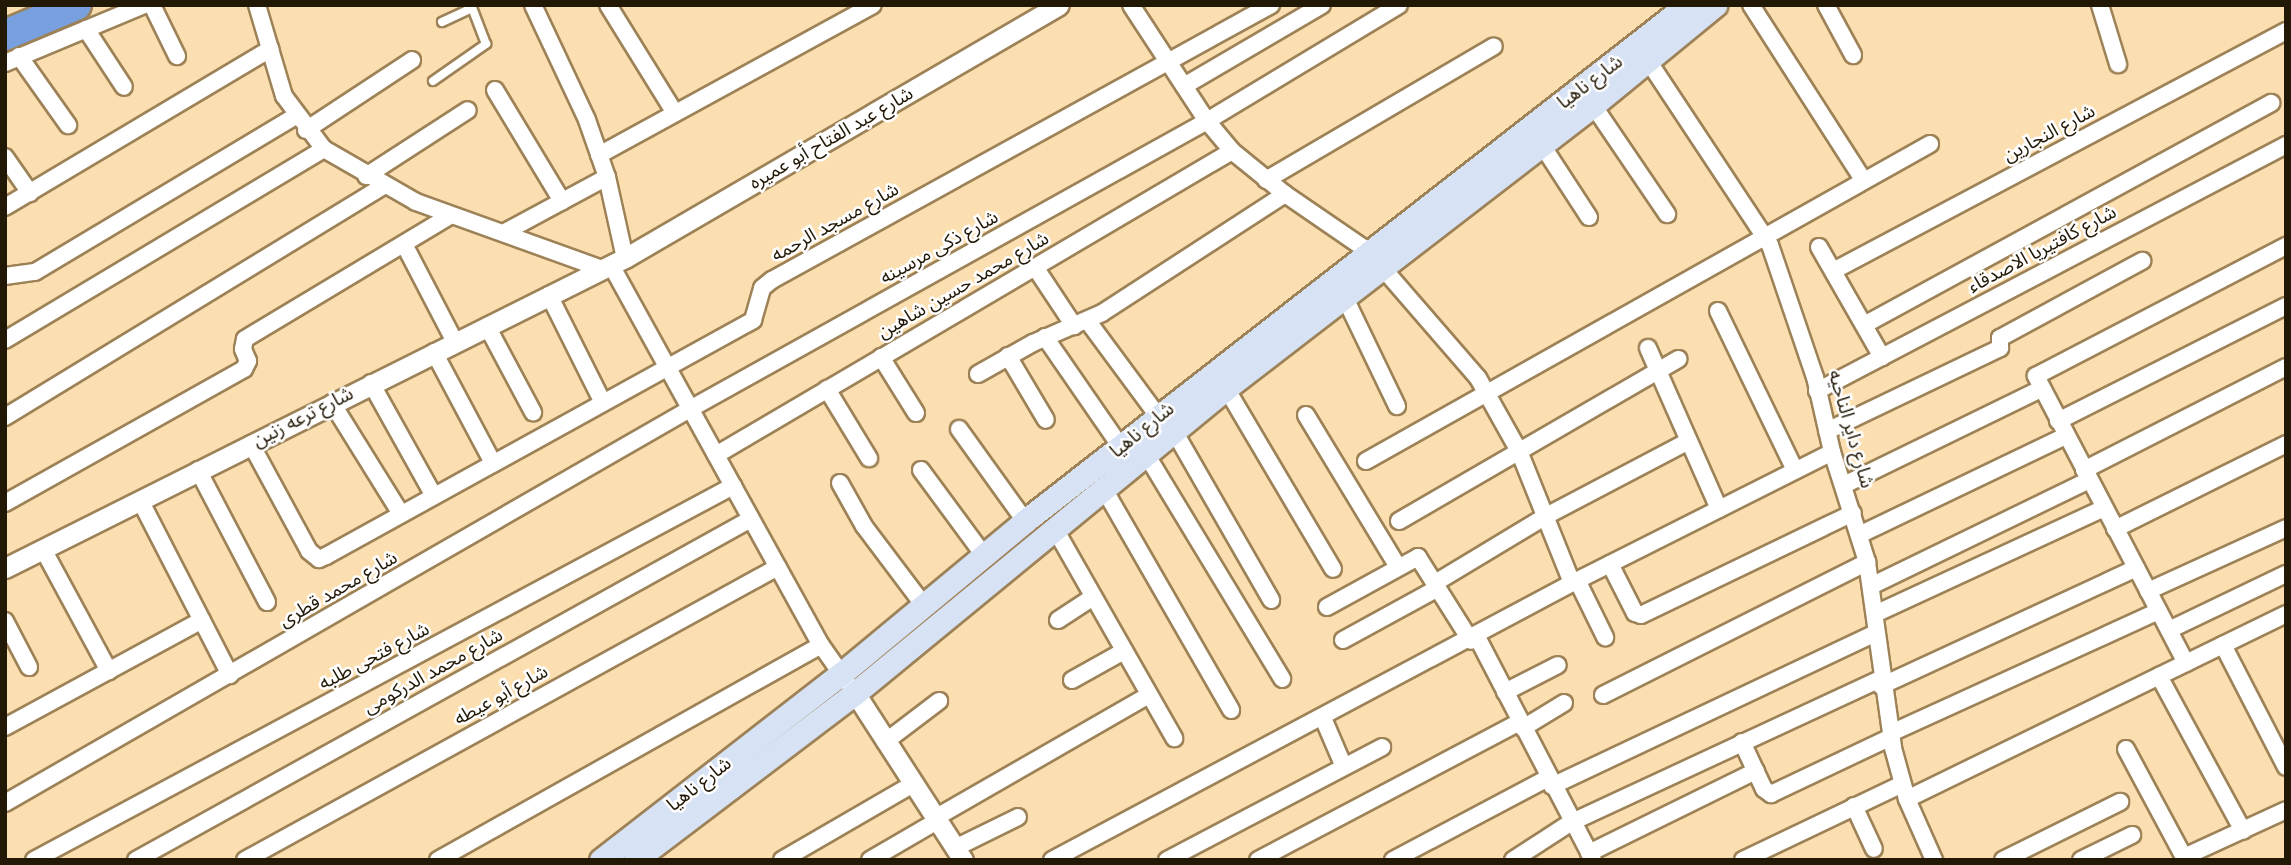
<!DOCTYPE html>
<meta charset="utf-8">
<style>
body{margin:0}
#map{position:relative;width:2291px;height:865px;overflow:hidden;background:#fcdfb1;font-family:"IBM Plex Sans","Noto Sans Arabic",sans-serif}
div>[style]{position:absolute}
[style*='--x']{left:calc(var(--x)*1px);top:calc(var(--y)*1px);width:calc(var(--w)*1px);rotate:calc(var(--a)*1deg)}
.roads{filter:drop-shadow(2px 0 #9d8257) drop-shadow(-2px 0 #9d8257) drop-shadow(0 2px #9d8257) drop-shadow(0 -2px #9d8257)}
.service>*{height:8px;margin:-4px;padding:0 4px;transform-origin:4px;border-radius:4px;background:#fff}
.minor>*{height:16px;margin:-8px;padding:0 8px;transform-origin:8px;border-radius:8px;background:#fff}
.tertiary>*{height:19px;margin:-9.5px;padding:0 9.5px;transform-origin:9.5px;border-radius:9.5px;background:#fff}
.secondary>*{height:23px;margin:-11.5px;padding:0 11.5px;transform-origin:11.5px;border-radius:11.5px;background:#d7e2f5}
.motorway>*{height:30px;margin:-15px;padding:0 15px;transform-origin:15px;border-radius:15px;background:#79a0de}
span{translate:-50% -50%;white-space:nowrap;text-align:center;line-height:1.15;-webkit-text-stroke:5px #fff;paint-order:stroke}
.street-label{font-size:19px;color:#221806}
.frame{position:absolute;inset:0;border:7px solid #221806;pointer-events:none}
</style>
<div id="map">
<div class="roads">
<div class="service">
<div style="--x:442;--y:22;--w:33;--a:-25"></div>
<div style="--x:433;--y:81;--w:65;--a:-34.9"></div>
<div style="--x:486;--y:44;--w:42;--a:-111"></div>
</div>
<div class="minor">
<div style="--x:152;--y:5;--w:57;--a:63.9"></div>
<div style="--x:257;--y:5;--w:95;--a:73.5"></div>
<div style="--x:284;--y:96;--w:66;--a:53"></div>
<div style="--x:324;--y:149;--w:106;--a:29.9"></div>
<div style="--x:416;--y:202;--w:198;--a:19.8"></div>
<div style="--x:533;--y:5;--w:127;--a:64.8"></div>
<div style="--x:587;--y:120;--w:60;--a:70.7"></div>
<div style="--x:607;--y:177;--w:83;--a:77.5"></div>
<div style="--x:608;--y:5;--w:127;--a:58.2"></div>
<div style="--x:1131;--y:5;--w:139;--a:56.8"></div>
<div style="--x:1207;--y:121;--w:39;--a:50"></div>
<div style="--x:1232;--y:151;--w:68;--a:39.1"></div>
<div style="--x:1285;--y:194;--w:101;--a:34.5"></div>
<div style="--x:1368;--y:251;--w:168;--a:49.1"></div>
<div style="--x:1478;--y:378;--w:84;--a:60.7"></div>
<div style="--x:1519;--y:451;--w:142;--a:68.1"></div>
<div style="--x:1751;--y:5;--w:209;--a:57.3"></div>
<div style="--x:1826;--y:5;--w:57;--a:61.6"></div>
<div style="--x:2100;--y:5;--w:62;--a:73"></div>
<div style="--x:86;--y:29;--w:69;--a:56.8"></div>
<div style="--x:1643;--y:53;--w:230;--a:56.5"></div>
<div style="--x:1770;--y:245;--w:139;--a:71.2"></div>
<div style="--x:1815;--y:377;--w:77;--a:77.2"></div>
<div style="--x:1832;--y:452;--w:115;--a:72.3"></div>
<div style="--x:1867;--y:562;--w:188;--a:82"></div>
<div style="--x:1893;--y:748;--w:53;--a:74.6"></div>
<div style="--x:1907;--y:799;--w:67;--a:66.1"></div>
<div style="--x:19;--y:56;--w:85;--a:54.6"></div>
<div style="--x:5;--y:63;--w:151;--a:-22.6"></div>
<div style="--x:1184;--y:86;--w:160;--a:-30.4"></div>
<div style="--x:495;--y:90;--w:130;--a:58.9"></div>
<div style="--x:1593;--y:105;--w:132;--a:55.8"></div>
<div style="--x:306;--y:130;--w:127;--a:-33.4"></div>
<div style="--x:1542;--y:145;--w:86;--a:56.9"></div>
<div style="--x:599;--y:155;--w:312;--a:-28.7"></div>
<div style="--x:5;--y:157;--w:44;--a:55.2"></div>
<div style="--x:366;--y:176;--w:121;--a:-32.9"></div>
<div style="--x:1266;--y:180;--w:264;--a:-30.4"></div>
<div style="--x:5;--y:207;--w:309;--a:-30.8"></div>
<div style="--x:505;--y:232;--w:116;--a:-28.3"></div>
<div style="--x:405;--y:246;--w:108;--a:62.5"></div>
<div style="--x:1819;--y:247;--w:127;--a:60.2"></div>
<div style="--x:611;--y:265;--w:434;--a:61.1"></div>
<div style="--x:821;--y:645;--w:45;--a:54.9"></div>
<div style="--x:1035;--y:267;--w:71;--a:56.5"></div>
<div style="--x:1833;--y:271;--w:513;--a:-27.91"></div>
<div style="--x:5;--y:276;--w:30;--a:-8"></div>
<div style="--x:35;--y:272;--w:304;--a:-30.9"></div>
<div style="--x:549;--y:295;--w:119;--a:63.4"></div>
<div style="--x:1345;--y:298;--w:120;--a:64.3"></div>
<div style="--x:1718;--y:311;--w:177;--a:64.2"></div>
<div style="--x:1087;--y:320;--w:119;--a:53.5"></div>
<div style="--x:1864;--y:325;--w:464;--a:-28.6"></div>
<div style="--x:487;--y:326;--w:98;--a:61.9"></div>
<div style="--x:1045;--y:337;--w:134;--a:55.4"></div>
<div style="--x:5;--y:340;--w:372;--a:-30.9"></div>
<div style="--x:1648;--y:348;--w:176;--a:66.2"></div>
<div style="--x:434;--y:352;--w:126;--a:62"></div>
<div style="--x:1008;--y:356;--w:74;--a:59.3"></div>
<div style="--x:881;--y:357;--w:66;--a:58"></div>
<div style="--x:978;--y:374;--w:63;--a:-29.4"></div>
<div style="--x:1033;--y:343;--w:75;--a:-23.5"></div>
<div style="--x:1102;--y:313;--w:218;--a:-33"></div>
<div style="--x:371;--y:383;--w:129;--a:60.9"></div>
<div style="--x:1226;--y:388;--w:210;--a:59.4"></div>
<div style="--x:827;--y:389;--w:81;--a:58.7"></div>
<div style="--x:1817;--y:391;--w:530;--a:-27.68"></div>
<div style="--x:332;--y:403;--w:131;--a:58.1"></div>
<div style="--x:1306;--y:415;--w:178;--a:58.8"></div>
<div style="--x:5;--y:417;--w:444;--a:-31.4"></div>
<div style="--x:2058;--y:421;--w:255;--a:-26.8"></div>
<div style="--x:959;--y:429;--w:113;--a:54.3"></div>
<div style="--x:1174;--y:431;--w:195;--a:60.1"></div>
<div style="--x:1827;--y:431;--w:192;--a:-25.6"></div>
<div style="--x:2000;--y:348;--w:10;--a:-90"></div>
<div style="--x:2000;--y:338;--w:162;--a:-28.5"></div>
<div style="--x:251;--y:444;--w:122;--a:61.5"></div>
<div style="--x:309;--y:551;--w:13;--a:39"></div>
<div style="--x:319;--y:559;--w:8;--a:-23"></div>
<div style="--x:326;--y:556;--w:488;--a:-28.9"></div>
<div style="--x:753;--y:320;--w:33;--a:-74"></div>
<div style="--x:762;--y:288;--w:13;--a:-39"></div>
<div style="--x:772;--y:280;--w:570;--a:-28.86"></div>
<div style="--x:1146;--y:454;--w:263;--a:58.8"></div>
<div style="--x:716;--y:455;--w:599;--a:-30.5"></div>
<div style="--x:1366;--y:461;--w:647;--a:-29.34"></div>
<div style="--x:198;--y:470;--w:149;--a:62.4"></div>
<div style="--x:921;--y:470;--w:104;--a:53.6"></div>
<div style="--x:2084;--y:470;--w:227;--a:-27"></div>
<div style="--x:840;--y:483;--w:49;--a:60.8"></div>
<div style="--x:864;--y:526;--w:96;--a:53"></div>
<div style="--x:1844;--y:485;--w:219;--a:-26"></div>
<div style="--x:1104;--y:489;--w:255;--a:60.1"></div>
<div style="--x:140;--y:500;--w:197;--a:62.8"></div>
<div style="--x:5;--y:503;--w:274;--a:-29.3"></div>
<div style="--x:244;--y:369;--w:9;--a:-63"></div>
<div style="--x:248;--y:361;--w:13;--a:-113"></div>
<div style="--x:243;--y:349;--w:10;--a:-79"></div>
<div style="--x:245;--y:339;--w:239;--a:-31"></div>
<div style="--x:1399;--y:521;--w:323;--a:-30.1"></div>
<div style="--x:1055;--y:529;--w:241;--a:60.3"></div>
<div style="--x:2115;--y:529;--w:191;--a:-26.4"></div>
<div style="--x:1859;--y:535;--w:229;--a:-25.6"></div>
<div style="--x:43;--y:549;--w:139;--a:61.6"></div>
<div style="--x:1610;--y:564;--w:55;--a:63"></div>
<div style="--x:1635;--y:613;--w:6;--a:18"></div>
<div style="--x:1641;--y:615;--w:235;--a:-25.7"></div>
<div style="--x:1577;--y:580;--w:64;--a:63.8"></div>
<div style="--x:1435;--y:583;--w:130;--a:-31.1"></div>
<div style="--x:1546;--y:516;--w:161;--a:-27.7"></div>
<div style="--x:1871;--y:586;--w:242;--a:-25.9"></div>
<div style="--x:2148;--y:591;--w:152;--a:-24.5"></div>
<div style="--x:1327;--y:607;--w:104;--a:-28.8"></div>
<div style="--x:1418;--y:557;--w:99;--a:57.8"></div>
<div style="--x:1875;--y:614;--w:252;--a:-24.8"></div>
<div style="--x:1058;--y:620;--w:42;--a:-33.3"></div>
<div style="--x:5;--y:621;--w:52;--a:62.4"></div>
<div style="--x:2169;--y:630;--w:130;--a:-25.6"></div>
<div style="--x:1477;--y:637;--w:251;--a:62.5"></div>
<div style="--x:1343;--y:640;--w:108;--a:-28.7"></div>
<div style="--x:2223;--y:645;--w:137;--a:62.7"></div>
<div style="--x:2186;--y:663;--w:324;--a:-117.6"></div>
<div style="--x:2036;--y:376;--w:282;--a:-27.5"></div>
<div style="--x:2159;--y:676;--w:176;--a:61.5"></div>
<div style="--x:1072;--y:680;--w:60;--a:-29.1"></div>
<div style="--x:1881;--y:686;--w:281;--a:-24.8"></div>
<div style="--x:1505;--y:692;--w:59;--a:-27"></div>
<div style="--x:1603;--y:695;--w:296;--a:-26.7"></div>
<div style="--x:1323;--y:718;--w:53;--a:66.8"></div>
<div style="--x:5;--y:727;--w:224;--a:-28.5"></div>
<div style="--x:1523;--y:728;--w:48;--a:-31.4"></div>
<div style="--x:1891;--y:733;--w:294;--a:-24.5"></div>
<div style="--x:885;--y:742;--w:68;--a:-37.2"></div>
<div style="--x:1742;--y:742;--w:52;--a:64.9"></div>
<div style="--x:1764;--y:789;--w:9;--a:36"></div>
<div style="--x:1771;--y:794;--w:133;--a:-25.4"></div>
<div style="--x:2126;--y:749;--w:123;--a:61.8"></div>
<div style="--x:2184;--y:857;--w:112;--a:-24.7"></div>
<div style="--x:1552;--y:786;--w:358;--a:-25.3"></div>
<div style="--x:1907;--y:799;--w:422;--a:-26"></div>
<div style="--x:5;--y:803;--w:790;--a:-29.91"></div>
<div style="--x:690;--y:409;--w:592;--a:-29.12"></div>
<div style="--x:1207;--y:121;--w:224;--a:-31.1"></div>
<div style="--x:1854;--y:806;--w:47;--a:65.1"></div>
<div style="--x:935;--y:818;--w:247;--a:-29.9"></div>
<div style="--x:955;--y:848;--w:70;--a:-26.2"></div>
<div style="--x:1589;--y:853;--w:186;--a:-26.2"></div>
<div style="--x:34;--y:860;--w:793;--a:-28.15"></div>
<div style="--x:136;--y:860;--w:703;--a:-29.01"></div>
<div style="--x:245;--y:860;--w:608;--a:-28.8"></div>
<div style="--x:438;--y:860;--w:439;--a:-29.3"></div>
<div style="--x:782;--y:860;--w:151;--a:-30.1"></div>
<div style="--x:870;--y:860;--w:78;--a:-30.2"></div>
<div style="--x:1052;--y:860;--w:589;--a:-28.04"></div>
<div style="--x:1572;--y:583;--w:291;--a:-26.7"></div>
<div style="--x:1167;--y:860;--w:243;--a:-27.7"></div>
<div style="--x:1258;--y:860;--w:296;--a:-27.8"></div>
<div style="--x:1393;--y:860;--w:175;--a:-27.9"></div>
<div style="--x:1513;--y:860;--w:68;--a:-33"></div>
<div style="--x:1570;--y:823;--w:342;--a:-24.9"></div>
<div style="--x:1743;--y:860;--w:176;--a:-25.5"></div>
<div style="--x:2003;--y:860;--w:131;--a:-26.4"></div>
<div style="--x:2081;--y:860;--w:57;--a:-26.1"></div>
</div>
<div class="tertiary">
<div style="--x:5;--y:568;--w:693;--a:-26.57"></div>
<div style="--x:625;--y:258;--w:502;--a:-30.24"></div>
<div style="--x:855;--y:693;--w:199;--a:57.1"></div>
</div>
<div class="secondary">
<div style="--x:601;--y:860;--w:304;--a:-37.8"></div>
<div style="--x:841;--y:674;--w:239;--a:-39.7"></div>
<div style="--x:1025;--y:521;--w:839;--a:-37.93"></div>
<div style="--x:635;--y:860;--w:276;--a:-37.2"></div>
<div style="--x:855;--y:693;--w:480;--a:-39.4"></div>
<div style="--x:1226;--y:388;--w:463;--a:-37.6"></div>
<div style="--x:1593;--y:105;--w:158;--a:-39.3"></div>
</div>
<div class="motorway">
<div style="--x:5;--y:35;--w:77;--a:-22.9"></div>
</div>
</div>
<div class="street-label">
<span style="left:1590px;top:82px;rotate:-37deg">شارع ناهيا</span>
<span style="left:2049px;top:133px;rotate:-28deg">شارع النجارين</span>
<span style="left:831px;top:138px;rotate:-30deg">شارع عبد الفتاح أبو عميره</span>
<span style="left:835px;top:222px;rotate:-29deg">شارع مسجد الرحمه</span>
<span style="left:939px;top:247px;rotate:-29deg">شارع ذكى مرسينه</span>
<span style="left:2042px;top:249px;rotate:-28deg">شارع كافتيريا الاصدقاء</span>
<span style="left:963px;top:285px;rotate:-30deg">شارع محمد حسين شاهين</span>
<span style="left:303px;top:417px;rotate:-27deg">شارع ترعه زنين</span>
<span style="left:1851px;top:429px;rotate:74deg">شارع داير الناحيه</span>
<span style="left:1142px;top:430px;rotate:-39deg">شارع ناهيا</span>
<span style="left:338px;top:589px;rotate:-30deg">شارع محمد قطرى</span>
<span style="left:374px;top:656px;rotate:-28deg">شارع فتحى طلبه</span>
<span style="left:433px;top:671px;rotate:-29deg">شارع محمد الدركومى</span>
<span style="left:501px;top:695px;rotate:-29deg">شارع أبو عيطه</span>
<span style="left:699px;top:784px;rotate:-38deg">شارع ناهيا</span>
</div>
<div class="frame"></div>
</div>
